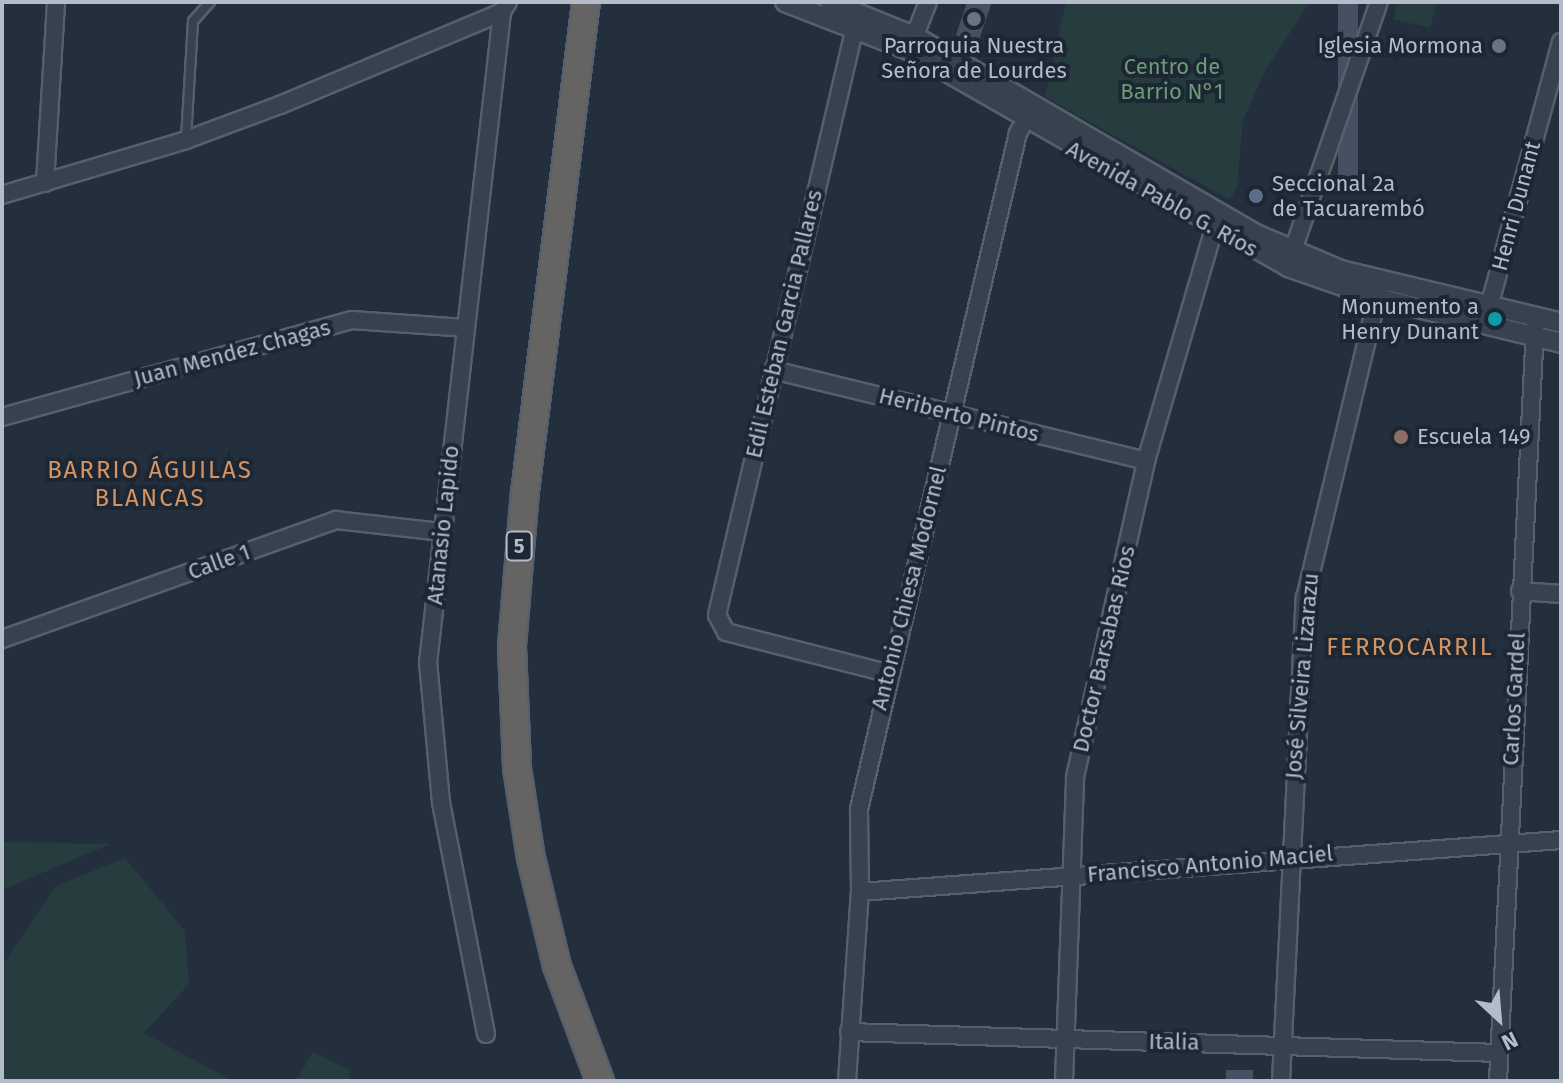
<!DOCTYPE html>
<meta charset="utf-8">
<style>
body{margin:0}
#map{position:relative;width:1563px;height:1083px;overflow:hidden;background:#242f3e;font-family:"Fira Sans",sans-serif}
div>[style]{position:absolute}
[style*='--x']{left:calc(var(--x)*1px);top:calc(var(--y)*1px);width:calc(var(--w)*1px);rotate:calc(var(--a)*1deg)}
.green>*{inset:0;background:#263c3f}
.building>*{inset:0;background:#455162;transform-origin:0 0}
.roads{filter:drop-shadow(2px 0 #565f6c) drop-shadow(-2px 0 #565f6c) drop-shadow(0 2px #565f6c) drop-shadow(0 -2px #565f6c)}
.service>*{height:8px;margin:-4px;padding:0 4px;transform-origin:4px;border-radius:4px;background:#38414e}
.minor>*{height:16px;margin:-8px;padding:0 8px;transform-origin:8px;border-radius:8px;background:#38414e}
.tertiary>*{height:18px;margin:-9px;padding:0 9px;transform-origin:9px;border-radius:9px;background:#38414e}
.trunk>*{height:26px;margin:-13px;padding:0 13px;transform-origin:13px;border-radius:13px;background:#656462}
.dots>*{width:22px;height:22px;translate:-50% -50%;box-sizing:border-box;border:4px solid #1d2633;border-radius:50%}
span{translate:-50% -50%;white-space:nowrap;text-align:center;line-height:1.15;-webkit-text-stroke:8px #1d2633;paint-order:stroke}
.shield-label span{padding:2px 6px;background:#1d2633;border:2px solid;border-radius:6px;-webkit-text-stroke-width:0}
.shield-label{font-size:20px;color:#b4bcc9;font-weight:700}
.poi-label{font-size:22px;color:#b4bcc9}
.right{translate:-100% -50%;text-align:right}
.left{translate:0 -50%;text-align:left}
.park-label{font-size:22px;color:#6b9a76}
.street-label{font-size:22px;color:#b4bcc9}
.neighbourhood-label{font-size:24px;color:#d59563;letter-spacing:2px}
.frame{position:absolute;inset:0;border:4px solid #b4bcc9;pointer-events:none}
.north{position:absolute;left:1459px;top:979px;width:80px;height:80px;-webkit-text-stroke:6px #1d2633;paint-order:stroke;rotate:154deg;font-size:22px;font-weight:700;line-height:32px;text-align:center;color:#b4bcc9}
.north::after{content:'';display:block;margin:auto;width:28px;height:36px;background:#b4bcc9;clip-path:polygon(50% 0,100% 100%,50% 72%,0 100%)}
</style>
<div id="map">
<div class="green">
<div style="clip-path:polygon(1066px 2px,1310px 2px,1265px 71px,1243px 120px,1237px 187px,1230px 200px,1045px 97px)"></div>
<div style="clip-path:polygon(1397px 2px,1437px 2px,1430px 28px,1393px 19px)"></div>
<div style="clip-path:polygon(2px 842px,110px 844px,2px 890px)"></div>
<div style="clip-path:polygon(125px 858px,185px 931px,189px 984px,144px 1033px,233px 1081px,2px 1081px,2px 966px,56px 886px)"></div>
<div style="clip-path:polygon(313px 1052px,349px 1070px,349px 1081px,296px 1081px)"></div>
</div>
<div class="building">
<div style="clip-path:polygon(967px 2px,992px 2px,978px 43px,956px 35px)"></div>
<div style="left:1338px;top:2px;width:20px;height:186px"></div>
<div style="left:1226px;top:1070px;width:27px;height:11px"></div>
</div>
<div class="roads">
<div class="service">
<div style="--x:186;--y:139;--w:118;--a:-86.6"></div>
<div style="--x:193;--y:21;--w:25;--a:-48"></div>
</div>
<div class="minor">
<div style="--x:855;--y:27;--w:604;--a:103.21"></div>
<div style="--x:717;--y:615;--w:19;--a:62"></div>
<div style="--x:726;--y:632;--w:166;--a:14.3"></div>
<div style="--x:911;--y:45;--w:46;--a:-68.4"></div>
<div style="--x:45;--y:183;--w:181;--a:-86.5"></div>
<div style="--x:2;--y:195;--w:192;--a:-16.6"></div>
<div style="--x:186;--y:140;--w:100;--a:-20.4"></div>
<div style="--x:280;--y:105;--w:241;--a:-22.7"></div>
<div style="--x:502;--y:12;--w:12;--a:-59"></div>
<div style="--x:1293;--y:250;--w:262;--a:-70.9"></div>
<div style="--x:1486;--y:318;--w:286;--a:-74.8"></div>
<div style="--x:773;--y:370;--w:384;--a:13.7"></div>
<div style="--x:2;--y:417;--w:363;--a:-15.5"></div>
<div style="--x:352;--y:320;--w:113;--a:4"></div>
<div style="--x:1520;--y:591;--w:41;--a:4.2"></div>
<div style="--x:2;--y:639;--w:355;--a:-19.6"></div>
<div style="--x:336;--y:520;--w:106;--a:6.5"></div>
<div style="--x:860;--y:892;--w:703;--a:-4.24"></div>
<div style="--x:849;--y:1032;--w:650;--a:1.85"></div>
<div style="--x:486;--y:1034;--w:236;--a:-101"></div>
<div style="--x:441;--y:802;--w:140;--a:-95.3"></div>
<div style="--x:428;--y:663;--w:655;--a:-83.51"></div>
<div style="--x:847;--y:1081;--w:189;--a:-86.1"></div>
<div style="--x:860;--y:892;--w:83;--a:-90.7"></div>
<div style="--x:859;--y:809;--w:694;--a:-76.76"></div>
<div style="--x:1018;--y:133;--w:30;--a:-60"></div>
<div style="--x:1064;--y:1081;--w:304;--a:-87.9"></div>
<div style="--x:1075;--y:777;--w:324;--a:-77.3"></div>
<div style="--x:1146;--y:461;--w:243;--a:-73.7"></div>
<div style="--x:1281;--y:1081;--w:484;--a:-87.2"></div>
<div style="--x:1305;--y:598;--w:321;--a:-76.5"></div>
<div style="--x:1498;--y:1081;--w:755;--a:-87.19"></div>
</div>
<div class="tertiary">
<div style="--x:785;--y:2;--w:132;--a:21.3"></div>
<div style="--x:908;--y:50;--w:438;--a:29.7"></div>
<div style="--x:1288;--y:267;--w:94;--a:19.2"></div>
<div style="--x:1377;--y:298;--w:189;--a:13.7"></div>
<div style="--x:830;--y:2;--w:93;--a:22.1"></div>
<div style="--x:916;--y:37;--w:393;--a:30.1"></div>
<div style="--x:1256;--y:234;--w:92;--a:23"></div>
<div style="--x:1341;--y:270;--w:226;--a:13.5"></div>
</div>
<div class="trunk">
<div style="--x:586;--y:2;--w:493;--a:97.1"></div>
<div style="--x:525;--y:491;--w:157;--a:94.8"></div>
<div style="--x:512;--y:647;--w:121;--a:87.6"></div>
<div style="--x:517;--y:768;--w:91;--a:81.2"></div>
<div style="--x:531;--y:858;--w:111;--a:76.5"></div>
<div style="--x:557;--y:966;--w:123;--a:69.5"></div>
</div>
</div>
<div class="dots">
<div style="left:974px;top:19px;background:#6b7280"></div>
<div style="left:1499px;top:46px;background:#6b7280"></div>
<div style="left:1256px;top:196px;background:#5c6f8a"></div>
<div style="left:1495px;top:319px;background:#0f9aa8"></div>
<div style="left:1401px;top:437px;background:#8d6e63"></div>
</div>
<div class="shield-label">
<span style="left:519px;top:546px">5</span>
</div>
<div class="poi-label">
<span style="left:974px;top:58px">Parroquia Nuestra<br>Señora de Lourdes</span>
<span class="right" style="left:1483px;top:46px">Iglesia Mormona</span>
<span class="left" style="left:1272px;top:196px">Seccional 2a<br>de Tacuarembó</span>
<span class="right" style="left:1479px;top:319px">Monumento a<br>Henry Dunant</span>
<span class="left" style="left:1417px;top:437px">Escuela 149</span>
</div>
<div class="park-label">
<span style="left:1172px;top:79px">Centro de<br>Barrio N°1</span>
</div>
<div class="street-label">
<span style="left:1162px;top:199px;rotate:29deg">Avenida Pablo G. Ríos</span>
<span style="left:1516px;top:206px;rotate:-75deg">Henri Dunant</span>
<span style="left:784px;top:324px;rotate:-77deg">Edil Esteban Garcia Pallares</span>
<span style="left:232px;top:353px;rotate:-15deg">Juan Mendez Chagas</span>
<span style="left:959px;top:415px;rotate:14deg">Heriberto Pintos</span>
<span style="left:443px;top:525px;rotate:-84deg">Atanasio Lapido</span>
<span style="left:219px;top:562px;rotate:-20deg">Calle 1</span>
<span style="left:909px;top:588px;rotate:-76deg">Antonio Chiesa Modornel</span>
<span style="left:1104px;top:649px;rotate:-77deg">Doctor Barsabas Ríos</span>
<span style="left:1302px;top:676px;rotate:-85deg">José Silveira Lizarazu</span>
<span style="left:1514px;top:699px;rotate:-87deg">Carlos Gardel</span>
<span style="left:1210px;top:864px;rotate:-5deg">Francisco Antonio Maciel</span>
<span style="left:1174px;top:1042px;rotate:1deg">Italia</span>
</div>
<div class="neighbourhood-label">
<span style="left:150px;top:485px">BARRIO ÁGUILAS<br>BLANCAS</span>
<span style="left:1410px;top:648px">FERROCARRIL</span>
</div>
<div class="frame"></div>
<div class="north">N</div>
</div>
